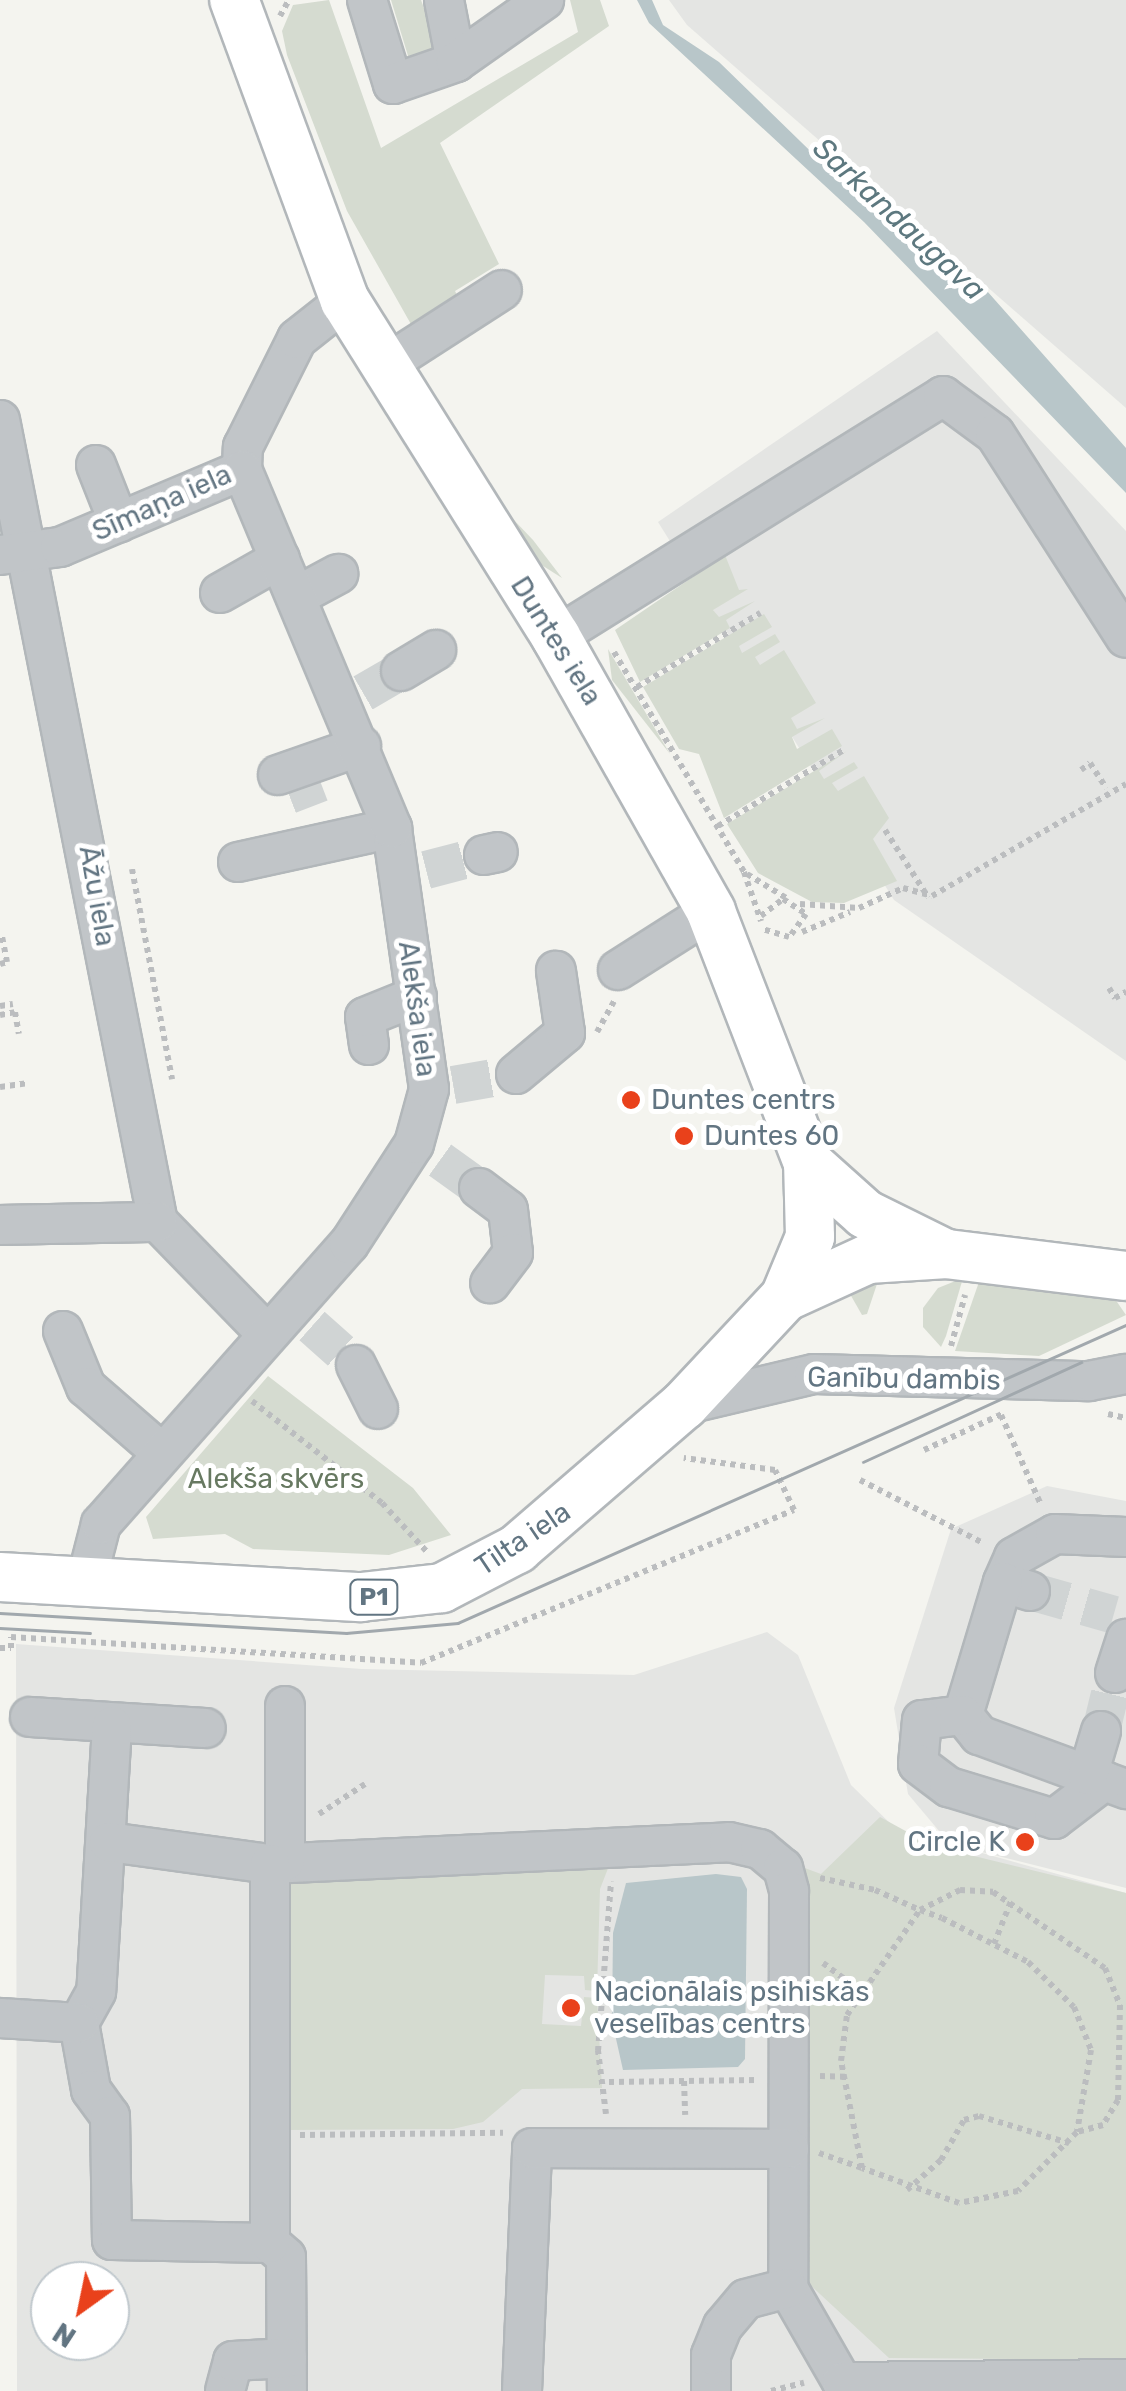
<!DOCTYPE html>
<meta charset="utf-8">
<style>
body{margin:0}
#map{position:relative;width:1126px;height:2391px;overflow:hidden;background:#f4f4ef;font-family:Rubik,sans-serif}
div>[style]{position:absolute}
[style*='--x']{left:calc(var(--x)*1px);top:calc(var(--y)*1px);width:calc(var(--w)*1px);rotate:calc(var(--a)*1deg)}
.built>*{inset:0;background:#e4e5e3}
.green>*{inset:0;background:#d5dbd0}
.water>*{inset:0;background:#b8c6c9}
.minor-tunnel>*{height:38px;margin-top:-19px;transform-origin:0;background:repeating-linear-gradient(90deg,#d0d4d4 0 38px,transparent 0 57px)}
.path>*{height:6px;margin-top:-3px;transform-origin:0;background:repeating-linear-gradient(90deg,#bbbdbf 0 5px,transparent 0 10px)}
.roads{filter:drop-shadow(2px 0 #b2b7ba) drop-shadow(-2px 0 #b2b7ba) drop-shadow(0 2px #b2b7ba) drop-shadow(0 -2px #b2b7ba)}
.minor>*{height:38px;margin:-19px;padding:0 19px;transform-origin:19px;border-radius:19px;background:#c1c5c8}
.major>*{height:48px;margin:-24px;padding:0 24px;transform-origin:24px;border-radius:24px;background:#fff}
.tram>*{height:2.5px;margin:-1.25px;padding:0 1.25px;transform-origin:1.25px;border-radius:1.25px;background:#a1a8ad}
.dots>*{width:28px;height:28px;translate:-50% -50%;box-sizing:border-box;border:5px solid #fff;border-radius:50%}
span{translate:-50% -50%;white-space:nowrap;text-align:center;line-height:1.15;-webkit-text-stroke:10px #fff;paint-order:stroke}
.shield-label span{padding:2px 8px;background:#fff;border:2px solid;border-radius:8px;-webkit-text-stroke-width:0}
.shield-label{font-size:25px;color:#627582;font-weight:700}
.street-label{font-size:28px;color:#627582}
.poi-label{font-size:28px;color:#627582}
.left{translate:0 -50%;text-align:left}
.right{translate:-100% -50%;text-align:right}
.park-label{font-size:28px;color:#677961}
.water-label{font-size:30px;color:#5d787f;font-style:italic}
.north{position:absolute;left:30px;top:2261px;width:100px;height:100px;box-sizing:border-box;background:#fff;border:2px solid #c0c8cd;border-radius:50%;rotate:213deg;font-size:28px;font-weight:700;line-height:40px;text-align:center;color:#627582}
.north::after{content:'';display:block;margin:auto;width:35px;height:45px;background:#e9411b;clip-path:polygon(50% 0,100% 100%,50% 72%,0 100%)}
</style>
<div id="map">
<div class="built">
<div style="clip-path:polygon(669px 0,1126px 0,1126px 408px,687px 25px)"></div>
<div style="clip-path:polygon(937px 331px,1126px 531px,1126px 1061px,894px 900px,658px 522px)"></div>
<div style="clip-path:polygon(1047px 1486px,1126px 1501px,1126px 1888px,950px 1844px,908px 1794px,894px 1708px,951px 1529px)"></div>
<div style="clip-path:polygon(evenodd,767px 1632px,798px 1655px,851px 1785px,896px 1829px,1126px 1893px,1126px 2391px,17px 2391px,16px 1644px,362px 1669px,634px 1675px,767px 1632px,50px 2281px,110px 2281px,110px 2341px,50px 2341px,50px 2281px)"></div>
</div>
<div class="green">
<div style="clip-path:polygon(329px 0,381px 148px,578px 32px,570px 0,600px 0,609px 26px,440px 143px,499px 264px,455px 291px,461px 303px,412px 326px,347px 211px,287px 55px,282px 31px,293px 5px)"></div>
<div style="clip-path:polygon(391px 0,421px 0,441px 56px,409px 59px)"></div>
<div style="clip-path:polygon(512px 518px,533px 540px,562px 578px,540px 564px)"></div>
<div style="clip-path:polygon(725px 555px,739px 590px,748px 589px,713px 610px,719px 617px,755px 601px,726px 620px,730px 628px,640px 682px,615px 630px)"></div>
<div style="clip-path:polygon(764px 614px,772px 627px,739px 646px,742px 653px,775px 634px,780px 642px,755px 657px,760px 665px,784px 650px,816px 703px,791px 718px,797px 729px,825px 718px,792px 737px,797px 749px,832px 729px,842px 746px,724px 818px,699px 754px,679px 749px,643px 687px)"></div>
<div style="clip-path:polygon(608px 649px,670px 754px,612px 680px)"></div>
<div style="clip-path:polygon(847px 751px,819px 771px,824px 779px,854px 762px,858px 768px,832px 783px,838px 791px,864px 776px,889px 818px,873px 839px,897px 881px,844px 903px,812px 902px,758px 873px,727px 824px)"></div>
<div style="clip-path:polygon(879px 1278px,867px 1314px,862px 1315px,846px 1287px)"></div>
<div style="clip-path:polygon(963px 1278px,946px 1336px,941px 1347px,923px 1327px,923px 1308px,938px 1288px)"></div>
<div style="clip-path:polygon(980px 1279px,1115px 1299px,1126px 1315px,1039px 1356px,955px 1351px)"></div>
<div style="clip-path:polygon(268px 1376px,413px 1488px,451px 1535px,389px 1555px,253px 1549px,225px 1534px,153px 1539px,146px 1517px)"></div>
<div style="clip-path:polygon(880px 1817px,933px 1846px,1126px 1893px,1126px 2360px,889px 2358px,807px 2282px,802px 1867px,821px 1874px)"></div>
<div style="clip-path:polygon(614px 1853px,600px 1889px,597px 1991px,585px 1990px,584px 1976px,545px 1975px,542px 2024px,581px 2026px,584px 1997px,597px 1998px,602px 2088px,522px 2089px,483px 2122px,453px 2129px,285px 2130px,285px 1880px)"></div>
</div>
<div class="water">
<div style="clip-path:polygon(637px 0,652px 0,663px 25px,719px 62px,876px 215px,979px 282px,1126px 448px,1126px 493px,864px 222px,649px 23px)"></div>
<div style="clip-path:polygon(716px 1874px,741px 1877px,747px 1889px,745px 2059px,738px 2067px,623px 2070px,612px 2021px,613px 1933px,626px 1883px)"></div>
</div>
<div class="minor-tunnel">
<div style="--x:363;--y:693;--w:44;--a:-30.1"></div>
<div style="--x:289;--y:795;--w:34;--a:-21"></div>
<div style="--x:426;--y:870;--w:60;--a:-14.5"></div>
<div style="--x:453;--y:1085;--w:64;--a:-9.9"></div>
<div style="--x:440;--y:1160;--w:48;--a:35.7"></div>
<div style="--x:312;--y:1326;--w:59;--a:41.6"></div>
<div style="--x:1030;--y:1591;--w:87;--a:15.9"></div>
<div style="--x:1101;--y:1731;--w:60;--a:-76.4"></div>
</div>
<div class="path">
<div style="--x:280;--y:16;--w:18;--a:-61"></div>
<div style="--x:614;--y:652;--w:256;--a:59.4"></div>
<div style="--x:744;--y:872;--w:52;--a:70.9"></div>
<div style="--x:637;--y:687;--w:144;--a:-31"></div>
<div style="--x:1081;--y:770;--w:11;--a:-38"></div>
<div style="--x:1090;--y:763;--w:30;--a:57"></div>
<div style="--x:718;--y:826;--w:149;--a:-31.2"></div>
<div style="--x:885;--y:830;--w:80;--a:57.3"></div>
<div style="--x:132;--y:869;--w:214;--a:79.2"></div>
<div style="--x:747;--y:874;--w:48;--a:31.4"></div>
<div style="--x:800;--y:904;--w:59;--a:3.9"></div>
<div style="--x:859;--y:908;--w:48;--a:-24.4"></div>
<div style="--x:903;--y:888;--w:30;--a:15"></div>
<div style="--x:932;--y:896;--w:224;--a:-30"></div>
<div style="--x:761;--y:916;--w:28;--a:-38"></div>
<div style="--x:783;--y:899;--w:27;--a:33"></div>
<div style="--x:806;--y:914;--w:29;--a:126"></div>
<div style="--x:789;--y:937;--w:28;--a:-163"></div>
<div style="--x:802;--y:932;--w:52;--a:-22.6"></div>
<div style="--x:0;--y:964;--w:7;--a:-16"></div>
<div style="--x:7;--y:962;--w:26;--a:-101"></div>
<div style="--x:1109;--y:988;--w:12;--a:59"></div>
<div style="--x:1115;--y:998;--w:13;--a:-29"></div>
<div style="--x:0;--y:1006;--w:13;--a:-9"></div>
<div style="--x:0;--y:1015;--w:15;--a:-11"></div>
<div style="--x:15;--y:1012;--w:22;--a:80"></div>
<div style="--x:597;--y:1032;--w:35;--a:-61"></div>
<div style="--x:0;--y:1087;--w:27;--a:-8"></div>
<div style="--x:951;--y:1346;--w:53;--a:-74.6"></div>
<div style="--x:252;--y:1401;--w:165;--a:38.1"></div>
<div style="--x:382;--y:1503;--w:67;--a:47.4"></div>
<div style="--x:1108;--y:1414;--w:18;--a:13"></div>
<div style="--x:1001;--y:1415;--w:98;--a:66"></div>
<div style="--x:924;--y:1450;--w:86;--a:-24.8"></div>
<div style="--x:860;--y:1480;--w:138;--a:27.1"></div>
<div style="--x:0;--y:1648;--w:11;--a:0"></div>
<div style="--x:11;--y:1648;--w:11;--a:-90"></div>
<div style="--x:11;--y:1637;--w:411;--a:3.6"></div>
<div style="--x:421;--y:1663;--w:403;--a:-22.3"></div>
<div style="--x:794;--y:1510;--w:44;--a:-115.4"></div>
<div style="--x:775;--y:1470;--w:92;--a:-172.5"></div>
<div style="--x:319;--y:1814;--w:55;--a:-33.1"></div>
<div style="--x:820;--y:1878;--w:56;--a:12.3"></div>
<div style="--x:875;--y:1890;--w:49;--a:24"></div>
<div style="--x:920;--y:1910;--w:23;--a:20"></div>
<div style="--x:942;--y:1918;--w:97;--a:27.1"></div>
<div style="--x:1028;--y:1962;--w:64;--a:44.4"></div>
<div style="--x:1074;--y:2007;--w:46;--a:68.4"></div>
<div style="--x:1091;--y:2050;--w:83;--a:99.7"></div>
<div style="--x:1077;--y:2132;--w:83;--a:135"></div>
<div style="--x:1018;--y:2191;--w:60;--a:168.5"></div>
<div style="--x:959;--y:2203;--w:103;--a:-160.2"></div>
<div style="--x:862;--y:2168;--w:109;--a:-101.1"></div>
<div style="--x:841;--y:2061;--w:46;--a:-82.6"></div>
<div style="--x:847;--y:2015;--w:128;--a:-55.2"></div>
<div style="--x:920;--y:1910;--w:45;--a:-26.6"></div>
<div style="--x:960;--y:1890;--w:33;--a:3"></div>
<div style="--x:993;--y:1892;--w:135;--a:34.2"></div>
<div style="--x:1105;--y:1968;--w:40;--a:68"></div>
<div style="--x:1120;--y:2005;--w:95;--a:91.2"></div>
<div style="--x:1118;--y:2100;--w:29;--a:121"></div>
<div style="--x:1103;--y:2125;--w:27;--a:165"></div>
<div style="--x:994;--y:1944;--w:46;--a:-68.4"></div>
<div style="--x:823;--y:1963;--w:44;--a:36.6"></div>
<div style="--x:820;--y:2076;--w:25;--a:2"></div>
<div style="--x:684;--y:2081;--w:34;--a:88"></div>
<div style="--x:609;--y:2082;--w:148;--a:-0.8"></div>
<div style="--x:606;--y:2114;--w:64;--a:-97.2"></div>
<div style="--x:598;--y:2051;--w:170;--a:-85.6"></div>
<div style="--x:300;--y:2135;--w:203;--a:-0.6"></div>
<div style="--x:819;--y:2153;--w:46;--a:19.2"></div>
<div style="--x:907;--y:2190;--w:45;--a:-41.4"></div>
<div style="--x:941;--y:2160;--w:46;--a:-60.1"></div>
<div style="--x:964;--y:2120;--w:16;--a:-15"></div>
<div style="--x:979;--y:2116;--w:94;--a:16.7"></div>
<div style="--x:771;--y:2391;--w:34;--a:-14"></div>
</div>
<div class="roads">
<div class="minor">
<div style="--x:367;--y:0;--w:88;--a:72.8"></div>
<div style="--x:393;--y:84;--w:67;--a:-19.2"></div>
<div style="--x:456;--y:62;--w:63;--a:-101"></div>
<div style="--x:456;--y:62;--w:108;--a:-35.2"></div>
<div style="--x:384;--y:366;--w:140;--a:-32.8"></div>
<div style="--x:0;--y:420;--w:817;--a:78.86"></div>
<div style="--x:158;--y:1222;--w:155;--a:45.8"></div>
<div style="--x:96;--y:465;--w:62;--a:68.4"></div>
<div style="--x:0;--y:555;--w:61;--a:-7.6"></div>
<div style="--x:60;--y:547;--w:198;--a:-22.9"></div>
<div style="--x:242;--y:470;--w:23;--a:-88"></div>
<div style="--x:243;--y:447;--w:121;--a:-63.4"></div>
<div style="--x:297;--y:339;--w:61;--a:-38.4"></div>
<div style="--x:220;--y:593;--w:69;--a:-29.5"></div>
<div style="--x:297;--y:596;--w:47;--a:-28.2"></div>
<div style="--x:556;--y:637;--w:456;--a:-31.9"></div>
<div style="--x:943;--y:396;--w:64;--a:36.2"></div>
<div style="--x:995;--y:434;--w:242;--a:57.3"></div>
<div style="--x:401;--y:671;--w:41;--a:-31"></div>
<div style="--x:278;--y:775;--w:88;--a:-19.3"></div>
<div style="--x:484;--y:855;--w:14;--a:-12"></div>
<div style="--x:238;--y:862;--w:158;--a:-12.4"></div>
<div style="--x:618;--y:970;--w:110;--a:-32.4"></div>
<div style="--x:369;--y:1045;--w:28;--a:-98"></div>
<div style="--x:365;--y:1017;--w:56;--a:-22"></div>
<div style="--x:516;--y:1074;--w:64;--a:-39.9"></div>
<div style="--x:565;--y:1033;--w:63;--a:-98.3"></div>
<div style="--x:479;--y:1188;--w:36;--a:37"></div>
<div style="--x:508;--y:1210;--w:43;--a:83.4"></div>
<div style="--x:513;--y:1253;--w:38;--a:127"></div>
<div style="--x:0;--y:1225;--w:158;--a:-1.1"></div>
<div style="--x:63;--y:1331;--w:61;--a:67.7"></div>
<div style="--x:86;--y:1387;--w:101;--a:41"></div>
<div style="--x:356;--y:1365;--w:49;--a:63.4"></div>
<div style="--x:687;--y:1404;--w:130;--a:-13.3"></div>
<div style="--x:814;--y:1374;--w:275;--a:1.5"></div>
<div style="--x:1089;--y:1381;--w:38;--a:-11"></div>
<div style="--x:86;--y:1582;--w:60;--a:-75.5"></div>
<div style="--x:101;--y:1524;--w:374;--a:-48.5"></div>
<div style="--x:349;--y:1244;--w:119;--a:-57"></div>
<div style="--x:414;--y:1144;--w:57;--a:-74.7"></div>
<div style="--x:429;--y:1089;--w:264;--a:-98.1"></div>
<div style="--x:392;--y:828;--w:388;--a:-112.7"></div>
<div style="--x:1003;--y:1582;--w:27;--a:-66"></div>
<div style="--x:1014;--y:1557;--w:47;--a:-29.3"></div>
<div style="--x:1055;--y:1534;--w:71;--a:2.4"></div>
<div style="--x:1030;--y:1591;--w:28;--a:-162"></div>
<div style="--x:1003;--y:1582;--w:139;--a:106.7"></div>
<div style="--x:963;--y:1715;--w:26;--a:51"></div>
<div style="--x:979;--y:1735;--w:157;--a:20.2"></div>
<div style="--x:1115;--y:1673;--w:36;--a:-72"></div>
<div style="--x:963;--y:1715;--w:41;--a:173"></div>
<div style="--x:922;--y:1720;--w:44;--a:95.2"></div>
<div style="--x:918;--y:1764;--w:39;--a:37"></div>
<div style="--x:949;--y:1787;--w:110;--a:16.9"></div>
<div style="--x:1054;--y:1819;--w:63;--a:-37.2"></div>
<div style="--x:30;--y:1717;--w:176;--a:3.6"></div>
<div style="--x:112;--y:1726;--w:266;--a:93.4"></div>
<div style="--x:96;--y:1992;--w:35;--a:119"></div>
<div style="--x:79;--y:2023;--w:68;--a:79.8"></div>
<div style="--x:91;--y:2090;--w:32;--a:54"></div>
<div style="--x:110;--y:2116;--w:124;--a:89.1"></div>
<div style="--x:112;--y:2240;--w:158;--a:1.1"></div>
<div style="--x:270;--y:2243;--w:21;--a:41"></div>
<div style="--x:286;--y:2257;--w:134;--a:89.6"></div>
<div style="--x:1088;--y:1775;--w:46;--a:-73.5"></div>
<div style="--x:109;--y:1842;--w:162;--a:7.8"></div>
<div style="--x:270;--y:1864;--w:460;--a:-2.7"></div>
<div style="--x:729;--y:1842;--w:32;--a:13"></div>
<div style="--x:760;--y:1849;--w:30;--a:40"></div>
<div style="--x:783;--y:1868;--w:24;--a:75"></div>
<div style="--x:789;--y:1891;--w:397;--a:90.1"></div>
<div style="--x:788;--y:2288;--w:108;--a:60.1"></div>
<div style="--x:285;--y:1861;--w:155;--a:-90"></div>
<div style="--x:270;--y:1864;--w:379;--a:90"></div>
<div style="--x:0;--y:2018;--w:79;--a:3.6"></div>
<div style="--x:842;--y:2382;--w:284;--a:-0.6"></div>
<div style="--x:225;--y:2391;--w:31;--a:-75"></div>
<div style="--x:233;--y:2361;--w:54;--a:-3.2"></div>
<div style="--x:522;--y:2391;--w:243;--a:-87.6"></div>
<div style="--x:532;--y:2148;--w:257;--a:0.2"></div>
<div style="--x:711;--y:2391;--w:36;--a:-90"></div>
<div style="--x:711;--y:2355;--w:31;--a:-68"></div>
<div style="--x:723;--y:2326;--w:35;--a:-50"></div>
<div style="--x:746;--y:2299;--w:43;--a:-14.7"></div>
</div>
<div class="major">
<div style="--x:808;--y:1163;--w:76;--a:41.8"></div>
<div style="--x:865;--y:1214;--w:88;--a:26.3"></div>
<div style="--x:785;--y:1297;--w:91;--a:-24.6"></div>
<div style="--x:868;--y:1259;--w:79;--a:-3.6"></div>
<div style="--x:947;--y:1254;--w:180;--a:7"></div>
<div style="--x:0;--y:1577;--w:362;--a:3.2"></div>
<div style="--x:361;--y:1597;--w:81;--a:-6.3"></div>
<div style="--x:442;--y:1588;--w:85;--a:-27.5"></div>
<div style="--x:517;--y:1549;--w:221;--a:-40.8"></div>
<div style="--x:684;--y:1405;--w:148;--a:-46.9"></div>
<div style="--x:785;--y:1297;--w:65;--a:-67.4"></div>
<div style="--x:810;--y:1237;--w:74;--a:-91.5"></div>
<div style="--x:808;--y:1163;--w:270;--a:-111.1"></div>
<div style="--x:711;--y:911;--w:315;--a:-119.5"></div>
<div style="--x:556;--y:637;--w:397;--a:-122.1"></div>
<div style="--x:345;--y:301;--w:321;--a:-110.2"></div>
</div>
</div>
<div class="tram">
<div style="--x:863;--y:1462;--w:240;--a:-24.6"></div>
<div style="--x:0;--y:1613;--w:347;--a:3.3"></div>
<div style="--x:346;--y:1633;--w:112;--a:-5.1"></div>
<div style="--x:458;--y:1623;--w:731;--a:-24.04"></div>
<div style="--x:0;--y:1628;--w:90;--a:3.2"></div>
</div>
<div class="dots">
<div style="left:631px;top:1100px;background:#e9411b"></div>
<div style="left:684px;top:1136px;background:#e9411b"></div>
<div style="left:1025px;top:1842px;background:#e9411b"></div>
<div style="left:571px;top:2008px;background:#e9411b"></div>
</div>
<div class="shield-label">
<span style="left:374px;top:1597px">P1</span>
</div>
<div class="street-label">
<span style="left:162px;top:503px;rotate:-24deg">Sīmaņa iela</span>
<span style="left:556px;top:641px;rotate:58deg">Duntes iela</span>
<span style="left:97px;top:896px;rotate:80deg">Āžu iela</span>
<span style="left:417px;top:1009px;rotate:82deg">Alekša iela</span>
<span style="left:904px;top:1379px;rotate:1deg">Ganību dambis</span>
<span style="left:523px;top:1539px;rotate:-34deg">Tilta iela</span>
</div>
<div class="poi-label">
<span class="left" style="left:651px;top:1100px">Duntes centrs</span>
<span class="left" style="left:704px;top:1136px">Duntes 60</span>
<span class="right" style="left:1005px;top:1842px">Circle K</span>
<span class="left" style="left:594px;top:2008px">Nacionālais psihiskās<br>veselības centrs</span>
</div>
<div class="park-label">
<span style="left:276px;top:1479px">Alekša skvērs</span>
</div>
<div class="water-label">
<span style="left:899px;top:219px;rotate:43deg">Sarkandaugava</span>
</div>
<div class="north">N</div>
</div>
